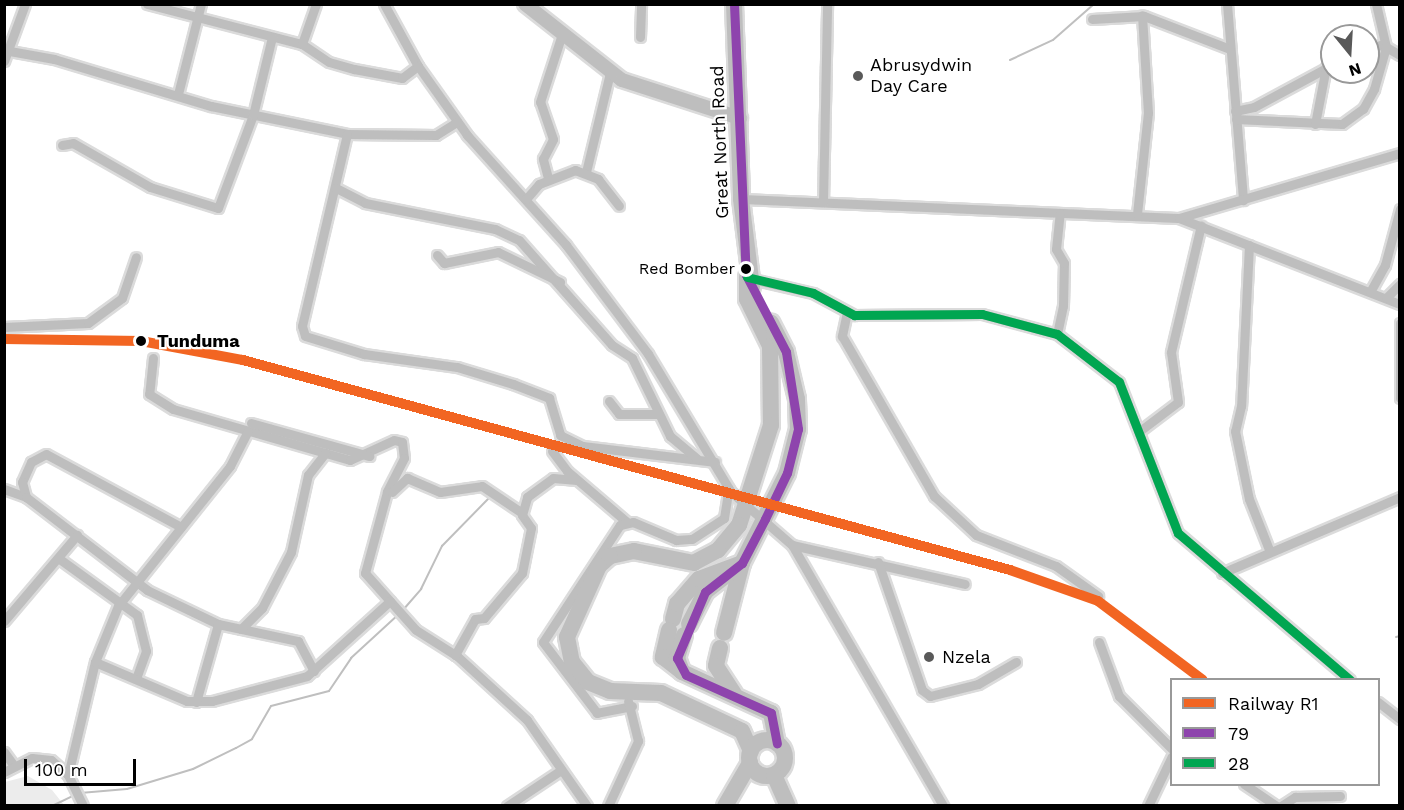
<!DOCTYPE html>
<style>
body{margin:0}
#map{position:relative;width:1404px;height:810px;overflow:hidden;background:#fff;font-family:"Work Sans",sans-serif}
div>[style]{position:absolute}
[style*='--x']{left:calc(var(--x)*1px);top:calc(var(--y)*1px);width:calc(var(--w)*1px);rotate:calc(var(--a)*1deg)}
.green>*{inset:0;background:#ececec}
.stream>*{height:2px;margin:-1px;padding:0 1px;transform-origin:1px;border-radius:1px;background:#bfbfbf}
.roads{filter:drop-shadow(2px 0 #dbdbdb) drop-shadow(-2px 0 #dbdbdb) drop-shadow(0 2px #dbdbdb) drop-shadow(0 -2px #dbdbdb)}
.street>*{height:9px;margin:-4.5px;padding:0 4.5px;transform-origin:4.5px;border-radius:4.5px;background:#bebebe}
.primary>*{height:14px;margin:-7px;padding:0 7px;transform-origin:7px;border-radius:7px;background:#bebebe}
.highway>*{height:16px;margin:-8px;padding:0 8px;transform-origin:8px;border-radius:8px;background:#bebebe}
.highway>.ring{margin:-8px;padding:0;box-sizing:content-box;background:none;border:16px solid #bebebe;border-radius:50%}
.bus-1>*{height:9px;margin:-4.5px;padding:0 4.5px;transform-origin:4.5px;border-radius:4.5px;background:#8e44ad}
.bus-2>*{height:9px;margin:-4.5px;padding:0 4.5px;transform-origin:4.5px;border-radius:4.5px;background:#00a651}
.rail-1>*{height:10px;margin:-5px;padding:0 5px;transform-origin:5px;border-radius:5px;background:#f26522}
.dots>*{width:16px;height:16px;translate:-50% -50%;box-sizing:border-box;border:3px solid #fff;border-radius:50%}
span{translate:-50% -50%;white-space:nowrap;text-align:center;line-height:1.15;-webkit-text-stroke:4.5px #fff;paint-order:stroke}
.bus-label{font-size:16px;color:#000}
.right{translate:-100% -50%;text-align:right}
.poi-label{font-size:18px;color:#000}
.left{translate:0 -50%;text-align:left}
.street-label{font-size:18px;color:#000}
.stop-label{font-size:18px;color:#000;font-weight:700}
.frame{position:absolute;inset:0;border:6px solid #000;pointer-events:none}
.legend{position:absolute;left:1170px;top:678px;width:210px;height:108px;box-sizing:border-box;background:#fff;border:2px solid #999;margin:0;padding:8px 10px;list-style:none;font-size:18px;color:#000}
.legend li{display:flex;align-items:center;gap:12px;height:30px}
.legend b{width:30px;border:2px solid #999}
.north{position:absolute;left:1320px;top:24px;width:60px;height:60px;box-sizing:border-box;background:#fff;border:2px solid #999;border-radius:50%;rotate:162deg;font-size:16px;font-weight:700;line-height:24px;text-align:center;color:#000}
.north::after{content:'';display:block;margin:auto;width:21px;height:27px;background:#595959;clip-path:polygon(50% 0,100% 100%,50% 72%,0 100%)}
.scale{position:absolute;left:24px;top:759px;width:112px;height:27px;box-sizing:border-box;border:3px solid #000;border-top:0;padding-left:8px;font-size:18px;line-height:21px;white-space:nowrap;color:#000;-webkit-text-stroke:4px #fff;paint-order:stroke}
</style>
<div id="map">
<div class="green">
<div style="clip-path:polygon(28px 776px,52px 790px,64px 805px,5px 805px,5px 782px)"></div>
</div>
<div class="stream">
<div style="--x:1010;--y:60;--w:47;--a:-24.9"></div>
<div style="--x:1053;--y:40;--w:55;--a:-41.3"></div>
<div style="--x:403;--y:610;--w:28;--a:-49"></div>
<div style="--x:421;--y:589;--w:48;--a:-64"></div>
<div style="--x:442;--y:546;--w:71;--a:-45.6"></div>
<div style="--x:1396;--y:637;--w:4;--a:-14"></div>
<div style="--x:80;--y:793;--w:47;--a:-4.9"></div>
<div style="--x:127;--y:789;--w:69;--a:-16.9"></div>
<div style="--x:193;--y:769;--w:48;--a:-26"></div>
<div style="--x:236;--y:748;--w:18;--a:-29"></div>
<div style="--x:252;--y:739;--w:38;--a:-60"></div>
<div style="--x:271;--y:706;--w:60;--a:-14.5"></div>
<div style="--x:329;--y:691;--w:40;--a:-56"></div>
<div style="--x:351;--y:658;--w:65;--a:-42.5"></div>
<div style="--x:52;--y:806;--w:25;--a:-26"></div>
</div>
<div class="roads">
<div class="street">
<div style="--x:147;--y:4;--w:160;--a:14.5"></div>
<div style="--x:302;--y:44;--w:32;--a:34"></div>
<div style="--x:329;--y:62;--w:26;--a:16"></div>
<div style="--x:354;--y:69;--w:49;--a:10.6"></div>
<div style="--x:402;--y:78;--w:20;--a:-37"></div>
<div style="--x:384;--y:4;--w:71;--a:61.3"></div>
<div style="--x:418;--y:66;--w:85;--a:54.6"></div>
<div style="--x:467;--y:135;--w:148;--a:48"></div>
<div style="--x:566;--y:245;--w:136;--a:53"></div>
<div style="--x:648;--y:354;--w:161;--a:59"></div>
<div style="--x:731;--y:492;--w:81;--a:41"></div>
<div style="--x:792;--y:545;--w:302;--a:59.9"></div>
<div style="--x:1227;--y:4;--w:197;--a:85.3"></div>
<div style="--x:1376;--y:4;--w:44;--a:76.9"></div>
<div style="--x:1386;--y:47;--w:16;--a:30"></div>
<div style="--x:1092;--y:19;--w:52;--a:-3.3"></div>
<div style="--x:1144;--y:16;--w:92;--a:21"></div>
<div style="--x:640;--y:37;--w:33;--a:-88"></div>
<div style="--x:302;--y:44;--w:42;--a:-70.7"></div>
<div style="--x:4;--y:50;--w:51;--a:10.2"></div>
<div style="--x:54;--y:59;--w:164;--a:16.7"></div>
<div style="--x:211;--y:106;--w:139;--a:11.6"></div>
<div style="--x:347;--y:134;--w:89;--a:0.6"></div>
<div style="--x:436;--y:135;--w:25;--a:-32"></div>
<div style="--x:1368;--y:50;--w:18;--a:-22"></div>
<div style="--x:4;--y:61;--w:61;--a:-69.8"></div>
<div style="--x:178;--y:94;--w:93;--a:-75.7"></div>
<div style="--x:1235;--y:111;--w:19;--a:-12"></div>
<div style="--x:1254;--y:107;--w:89;--a:-28.3"></div>
<div style="--x:1236;--y:119;--w:106;--a:2.7"></div>
<div style="--x:1342;--y:124;--w:26;--a:-36"></div>
<div style="--x:1363;--y:109;--w:23;--a:-61"></div>
<div style="--x:1374;--y:89;--w:44;--a:-74.1"></div>
<div style="--x:1315;--y:124;--w:58;--a:-79.1"></div>
<div style="--x:347;--y:134;--w:197;--a:103.2"></div>
<div style="--x:302;--y:326;--w:10;--a:73"></div>
<div style="--x:305;--y:336;--w:62;--a:17"></div>
<div style="--x:364;--y:354;--w:94;--a:8"></div>
<div style="--x:457;--y:367;--w:59;--a:16.9"></div>
<div style="--x:513;--y:384;--w:39;--a:21"></div>
<div style="--x:549;--y:398;--w:39;--a:73"></div>
<div style="--x:560;--y:435;--w:25;--a:26"></div>
<div style="--x:583;--y:446;--w:133;--a:6.9"></div>
<div style="--x:62;--y:145;--w:11;--a:-10"></div>
<div style="--x:73;--y:143;--w:89;--a:29.7"></div>
<div style="--x:150;--y:187;--w:71;--a:17.2"></div>
<div style="--x:218;--y:208;--w:99;--a:-69.4"></div>
<div style="--x:253;--y:115;--w:80;--a:-76.3"></div>
<div style="--x:586;--y:172;--w:102;--a:-76.4"></div>
<div style="--x:548;--y:178;--w:20;--a:-105"></div>
<div style="--x:543;--y:159;--w:22;--a:-63"></div>
<div style="--x:553;--y:139;--w:39;--a:-109"></div>
<div style="--x:540;--y:102;--w:68;--a:-72.1"></div>
<div style="--x:336;--y:188;--w:33;--a:27"></div>
<div style="--x:365;--y:203;--w:133;--a:11.3"></div>
<div style="--x:495;--y:229;--w:26;--a:25"></div>
<div style="--x:519;--y:240;--w:140;--a:48.5"></div>
<div style="--x:612;--y:345;--w:24;--a:33"></div>
<div style="--x:632;--y:358;--w:87;--a:64"></div>
<div style="--x:670;--y:436;--w:35;--a:40"></div>
<div style="--x:526;--y:199;--w:20;--a:-49"></div>
<div style="--x:539;--y:184;--w:39;--a:-21"></div>
<div style="--x:575;--y:170;--w:25;--a:21"></div>
<div style="--x:598;--y:179;--w:34;--a:52"></div>
<div style="--x:741;--y:199;--w:438;--a:2.5"></div>
<div style="--x:1179;--y:218;--w:237;--a:21.3"></div>
<div style="--x:823;--y:202;--w:198;--a:-88.8"></div>
<div style="--x:1137;--y:214;--w:102;--a:-83.8"></div>
<div style="--x:1148;--y:113;--w:98;--a:-93.5"></div>
<div style="--x:1179;--y:218;--w:230;--a:-16.4"></div>
<div style="--x:1249;--y:245;--w:161;--a:92.8"></div>
<div style="--x:1241;--y:406;--w:26;--a:103"></div>
<div style="--x:1235;--y:431;--w:69;--a:78.4"></div>
<div style="--x:1249;--y:499;--w:57;--a:68.4"></div>
<div style="--x:437;--y:255;--w:11;--a:49"></div>
<div style="--x:444;--y:263;--w:55;--a:-11.5"></div>
<div style="--x:498;--y:252;--w:69;--a:25.8"></div>
<div style="--x:748;--y:278;--w:67;--a:13"></div>
<div style="--x:813;--y:293;--w:47;--a:28.2"></div>
<div style="--x:854;--y:315;--w:128;--a:-0.4"></div>
<div style="--x:982;--y:314;--w:78;--a:14.9"></div>
<div style="--x:1057;--y:334;--w:78;--a:37.7"></div>
<div style="--x:1119;--y:382;--w:162;--a:68.7"></div>
<div style="--x:1178;--y:533;--w:226;--a:40.5"></div>
<div style="--x:1370;--y:292;--w:31;--a:-61"></div>
<div style="--x:1385;--y:265;--w:58;--a:-75"></div>
<div style="--x:1386;--y:298;--w:20;--a:-45"></div>
<div style="--x:847;--y:312;--w:25;--a:102"></div>
<div style="--x:842;--y:336;--w:185;--a:60.1"></div>
<div style="--x:934;--y:496;--w:57;--a:42.9"></div>
<div style="--x:976;--y:535;--w:86;--a:21.2"></div>
<div style="--x:1056;--y:566;--w:52;--a:35.5"></div>
<div style="--x:1400;--y:323;--w:75;--a:90"></div>
<div style="--x:4;--y:327;--w:84;--a:-2.7"></div>
<div style="--x:88;--y:323;--w:42;--a:-36.3"></div>
<div style="--x:122;--y:298;--w:43;--a:-71.1"></div>
<div style="--x:1057;--y:334;--w:29;--a:-78"></div>
<div style="--x:1063;--y:306;--w:43;--a:-88.7"></div>
<div style="--x:1064;--y:263;--w:16;--a:-120"></div>
<div style="--x:1056;--y:249;--w:36;--a:-84"></div>
<div style="--x:153;--y:358;--w:36;--a:96"></div>
<div style="--x:149;--y:394;--w:28;--a:32"></div>
<div style="--x:173;--y:409;--w:184;--a:16.1"></div>
<div style="--x:350;--y:460;--w:48;--a:-24.4"></div>
<div style="--x:394;--y:440;--w:8;--a:14"></div>
<div style="--x:402;--y:442;--w:16;--a:83"></div>
<div style="--x:404;--y:458;--w:38;--a:117"></div>
<div style="--x:387;--y:492;--w:84;--a:105.2"></div>
<div style="--x:365;--y:573;--w:76;--a:48.2"></div>
<div style="--x:416;--y:630;--w:49;--a:32.4"></div>
<div style="--x:457;--y:656;--w:95;--a:42.4"></div>
<div style="--x:527;--y:720;--w:105;--a:55.1"></div>
<div style="--x:609;--y:401;--w:16;--a:52"></div>
<div style="--x:619;--y:414;--w:39;--a:0"></div>
<div style="--x:251;--y:423;--w:123;--a:15.6"></div>
<div style="--x:1141;--y:430;--w:46;--a:-37.1"></div>
<div style="--x:1178;--y:402;--w:50;--a:-98"></div>
<div style="--x:1171;--y:352;--w:130;--a:-76.7"></div>
<div style="--x:552;--y:451;--w:25;--a:53"></div>
<div style="--x:567;--y:471;--w:79;--a:40.4"></div>
<div style="--x:4;--y:489;--w:23;--a:20"></div>
<div style="--x:392;--y:492;--w:21;--a:-43"></div>
<div style="--x:407;--y:478;--w:36;--a:23"></div>
<div style="--x:440;--y:492;--w:42;--a:-8.1"></div>
<div style="--x:482;--y:486;--w:48;--a:34"></div>
<div style="--x:181;--y:527;--w:153;--a:-151.6"></div>
<div style="--x:46;--y:454;--w:17;--a:152"></div>
<div style="--x:31;--y:462;--w:22;--a:114"></div>
<div style="--x:22;--y:482;--w:16;--a:75"></div>
<div style="--x:26;--y:497;--w:153;--a:37.5"></div>
<div style="--x:147;--y:590;--w:79;--a:25.6"></div>
<div style="--x:218;--y:624;--w:82;--a:12"></div>
<div style="--x:298;--y:641;--w:34;--a:62"></div>
<div style="--x:792;--y:545;--w:177;--a:12.7"></div>
<div style="--x:61;--y:560;--w:94;--a:35.9"></div>
<div style="--x:137;--y:615;--w:37;--a:76"></div>
<div style="--x:146;--y:651;--w:29;--a:110"></div>
<div style="--x:878;--y:562;--w:135;--a:71"></div>
<div style="--x:922;--y:690;--w:10;--a:37"></div>
<div style="--x:930;--y:696;--w:49;--a:-14"></div>
<div style="--x:978;--y:684;--w:44;--a:-30.1"></div>
<div style="--x:1222;--y:573;--w:194;--a:-23.1"></div>
<div style="--x:4;--y:621;--w:113;--a:-49.7"></div>
<div style="--x:241;--y:629;--w:30;--a:-45"></div>
<div style="--x:262;--y:608;--w:63;--a:-62.6"></div>
<div style="--x:291;--y:552;--w:79;--a:-77.6"></div>
<div style="--x:308;--y:475;--w:28;--a:-52"></div>
<div style="--x:1099;--y:642;--w:58;--a:69.7"></div>
<div style="--x:1119;--y:696;--w:75;--a:45"></div>
<div style="--x:455;--y:655;--w:41;--a:-60.9"></div>
<div style="--x:475;--y:619;--w:9;--a:-6"></div>
<div style="--x:484;--y:618;--w:59;--a:-49.8"></div>
<div style="--x:522;--y:573;--w:46;--a:-78.7"></div>
<div style="--x:531;--y:528;--w:16;--a:-125"></div>
<div style="--x:522;--y:515;--w:19;--a:-74"></div>
<div style="--x:527;--y:497;--w:32;--a:-36"></div>
<div style="--x:553;--y:478;--w:24;--a:5"></div>
<div style="--x:95;--y:662;--w:100;--a:23"></div>
<div style="--x:187;--y:701;--w:25;--a:0"></div>
<div style="--x:212;--y:701;--w:98;--a:-14.7"></div>
<div style="--x:307;--y:676;--w:112;--a:-42.1"></div>
<div style="--x:196;--y:702;--w:81;--a:-74.2"></div>
<div style="--x:1378;--y:702;--w:28;--a:38"></div>
<div style="--x:632;--y:706;--w:36;--a:169"></div>
<div style="--x:597;--y:713;--w:89;--a:-127.3"></div>
<div style="--x:543;--y:642;--w:140;--a:-56.7"></div>
<div style="--x:620;--y:525;--w:13;--a:-13"></div>
<div style="--x:633;--y:522;--w:47;--a:22.7"></div>
<div style="--x:676;--y:540;--w:16;--a:-4"></div>
<div style="--x:692;--y:539;--w:38;--a:-33"></div>
<div style="--x:724;--y:518;--w:30;--a:-81"></div>
<div style="--x:4;--y:752;--w:17;--a:54"></div>
<div style="--x:4;--y:772;--w:31;--a:-27"></div>
<div style="--x:32;--y:758;--w:19;--a:6"></div>
<div style="--x:51;--y:760;--w:23;--a:41"></div>
<div style="--x:68;--y:775;--w:34;--a:64"></div>
<div style="--x:68;--y:775;--w:116;--a:-76.6"></div>
<div style="--x:95;--y:662;--w:61;--a:-67.7"></div>
<div style="--x:118;--y:606;--w:179;--a:-51.3"></div>
<div style="--x:230;--y:466;--w:39;--a:-63"></div>
<div style="--x:1244;--y:784;--w:40;--a:34"></div>
<div style="--x:507;--y:806;--w:65;--a:-33.7"></div>
<div style="--x:608;--y:806;--w:72;--a:-65.2"></div>
<div style="--x:638;--y:741;--w:41;--a:-104"></div>
<div style="--x:1148;--y:806;--w:55;--a:-64.4"></div>
<div style="--x:1281;--y:806;--w:17;--a:-33"></div>
<div style="--x:1295;--y:797;--w:45;--a:-1.3"></div>
</div>
<div class="primary">
<div style="--x:525;--y:4;--w:123;--a:38.1"></div>
<div style="--x:622;--y:80;--w:124;--a:17.9"></div>
</div>
<div class="highway">
<div style="--x:734;--y:4;--w:195;--a:87.9"></div>
<div style="--x:741;--y:199;--w:89;--a:82.9"></div>
<div style="--x:747;--y:277;--w:22;--a:90"></div>
<div style="--x:747;--y:299;--w:52;--a:63.9"></div>
<div style="--x:770;--y:346;--w:79;--a:89.3"></div>
<div style="--x:771;--y:425;--w:105;--a:107.7"></div>
<div style="--x:739;--y:525;--w:33;--a:130"></div>
<div style="--x:718;--y:550;--w:27;--a:152"></div>
<div style="--x:694;--y:563;--w:61;--a:-168.7"></div>
<div style="--x:634;--y:551;--w:25;--a:168"></div>
<div style="--x:610;--y:556;--w:15;--a:138"></div>
<div style="--x:599;--y:566;--w:78;--a:114.3"></div>
<div style="--x:567;--y:637;--w:25;--a:79"></div>
<div style="--x:572;--y:662;--w:26;--a:51"></div>
<div style="--x:588;--y:682;--w:24;--a:22"></div>
<div style="--x:610;--y:691;--w:51;--a:2.2"></div>
<div style="--x:661;--y:693;--w:89;--a:25.1"></div>
<div style="--x:742;--y:731;--w:22;--a:66"></div>
<div style="--x:673;--y:619;--w:16;--a:-75"></div>
<div style="--x:677;--y:604;--w:33;--a:-49"></div>
<div style="--x:699;--y:579;--w:46;--a:-20.4"></div>
<div style="--x:742;--y:563;--w:72;--a:104.4"></div>
<div style="--x:689;--y:624;--w:36;--a:-63"></div>
<div style="--x:705;--y:592;--w:47;--a:-38.1"></div>
<div style="--x:742;--y:563;--w:101;--a:-63.4"></div>
<div style="--x:787;--y:473;--w:45;--a:-76"></div>
<div style="--x:798;--y:429;--w:30;--a:-92"></div>
<div style="--x:797;--y:399;--w:48;--a:-103.2"></div>
<div style="--x:786;--y:352;--w:33;--a:-117"></div>
<div style="--x:669;--y:630;--w:28;--a:103"></div>
<div style="--x:663;--y:657;--w:24;--a:38"></div>
<div style="--x:684;--y:635;--w:24;--a:107"></div>
<div style="--x:677;--y:658;--w:15;--a:70"></div>
<div style="--x:682;--y:672;--w:98;--a:24.7"></div>
<div style="--x:771;--y:713;--w:31;--a:79"></div>
<div style="--x:720;--y:648;--w:18;--a:103"></div>
<div style="--x:716;--y:666;--w:33;--a:57"></div>
<div class="ring" style="left:749px;top:740px;width:20px;height:20px"></div>
<div style="--x:774;--y:775;--w:34;--a:66"></div>
<div style="--x:725;--y:806;--w:50;--a:-59.8"></div>
</div>
</div>
<div class="bus-1">
<div style="--x:734;--y:4;--w:271;--a:87.5"></div>
<div style="--x:746;--y:275;--w:87;--a:62.5"></div>
<div style="--x:786;--y:352;--w:78;--a:81.1"></div>
<div style="--x:798;--y:429;--w:45;--a:104"></div>
<div style="--x:787;--y:473;--w:51;--a:115.6"></div>
<div style="--x:765;--y:519;--w:50;--a:117.6"></div>
<div style="--x:742;--y:563;--w:47;--a:141.9"></div>
<div style="--x:705;--y:592;--w:72;--a:113"></div>
<div style="--x:677;--y:658;--w:19;--a:62"></div>
<div style="--x:686;--y:675;--w:93;--a:24.1"></div>
<div style="--x:771;--y:713;--w:31;--a:79"></div>
</div>
<div class="bus-2">
<div style="--x:747;--y:277;--w:68;--a:13.6"></div>
<div style="--x:813;--y:293;--w:47;--a:28.2"></div>
<div style="--x:854;--y:315;--w:128;--a:-0.4"></div>
<div style="--x:982;--y:314;--w:78;--a:14.9"></div>
<div style="--x:1057;--y:334;--w:78;--a:37.7"></div>
<div style="--x:1119;--y:382;--w:162;--a:68.7"></div>
<div style="--x:1178;--y:533;--w:226;--a:40.5"></div>
</div>
<div class="rail-1">
<div style="--x:4;--y:339;--w:137;--a:0.8"></div>
<div style="--x:141;--y:341;--w:104;--a:10.6"></div>
<div style="--x:243;--y:360;--w:795;--a:15.31"></div>
<div style="--x:1010;--y:570;--w:93;--a:19.4"></div>
<div style="--x:1098;--y:601;--w:131;--a:37"></div>
</div>
<div class="dots">
<div style="left:858px;top:76px;background:#595959"></div>
<div style="left:746px;top:269px;background:#000"></div>
<div style="left:141px;top:341px;background:#000"></div>
<div style="left:929px;top:657px;background:#595959"></div>
</div>
<div class="bus-label">
<span class="right" style="left:735px;top:269px">Red Bomber</span>
</div>
<div class="poi-label">
<span class="left" style="left:870px;top:76px">Abrusydwin<br>Day Care</span>
<span class="left" style="left:942px;top:657px">Nzela</span>
</div>
<div class="street-label">
<span style="left:720px;top:142px;rotate:-92deg">Great North Road</span>
</div>
<div class="stop-label">
<span class="left" style="left:157px;top:341px">Tunduma</span>
</div>
<div class="frame"></div>
<ul class="legend">
<li><b style="height:8px;background:#f26522"></b>Railway R1</li>
<li><b style="height:8px;background:#8e44ad"></b>79</li>
<li><b style="height:8px;background:#00a651"></b>28</li>
</ul>
<div class="north">N</div>
<div class="scale">100 m</div>
</div>
